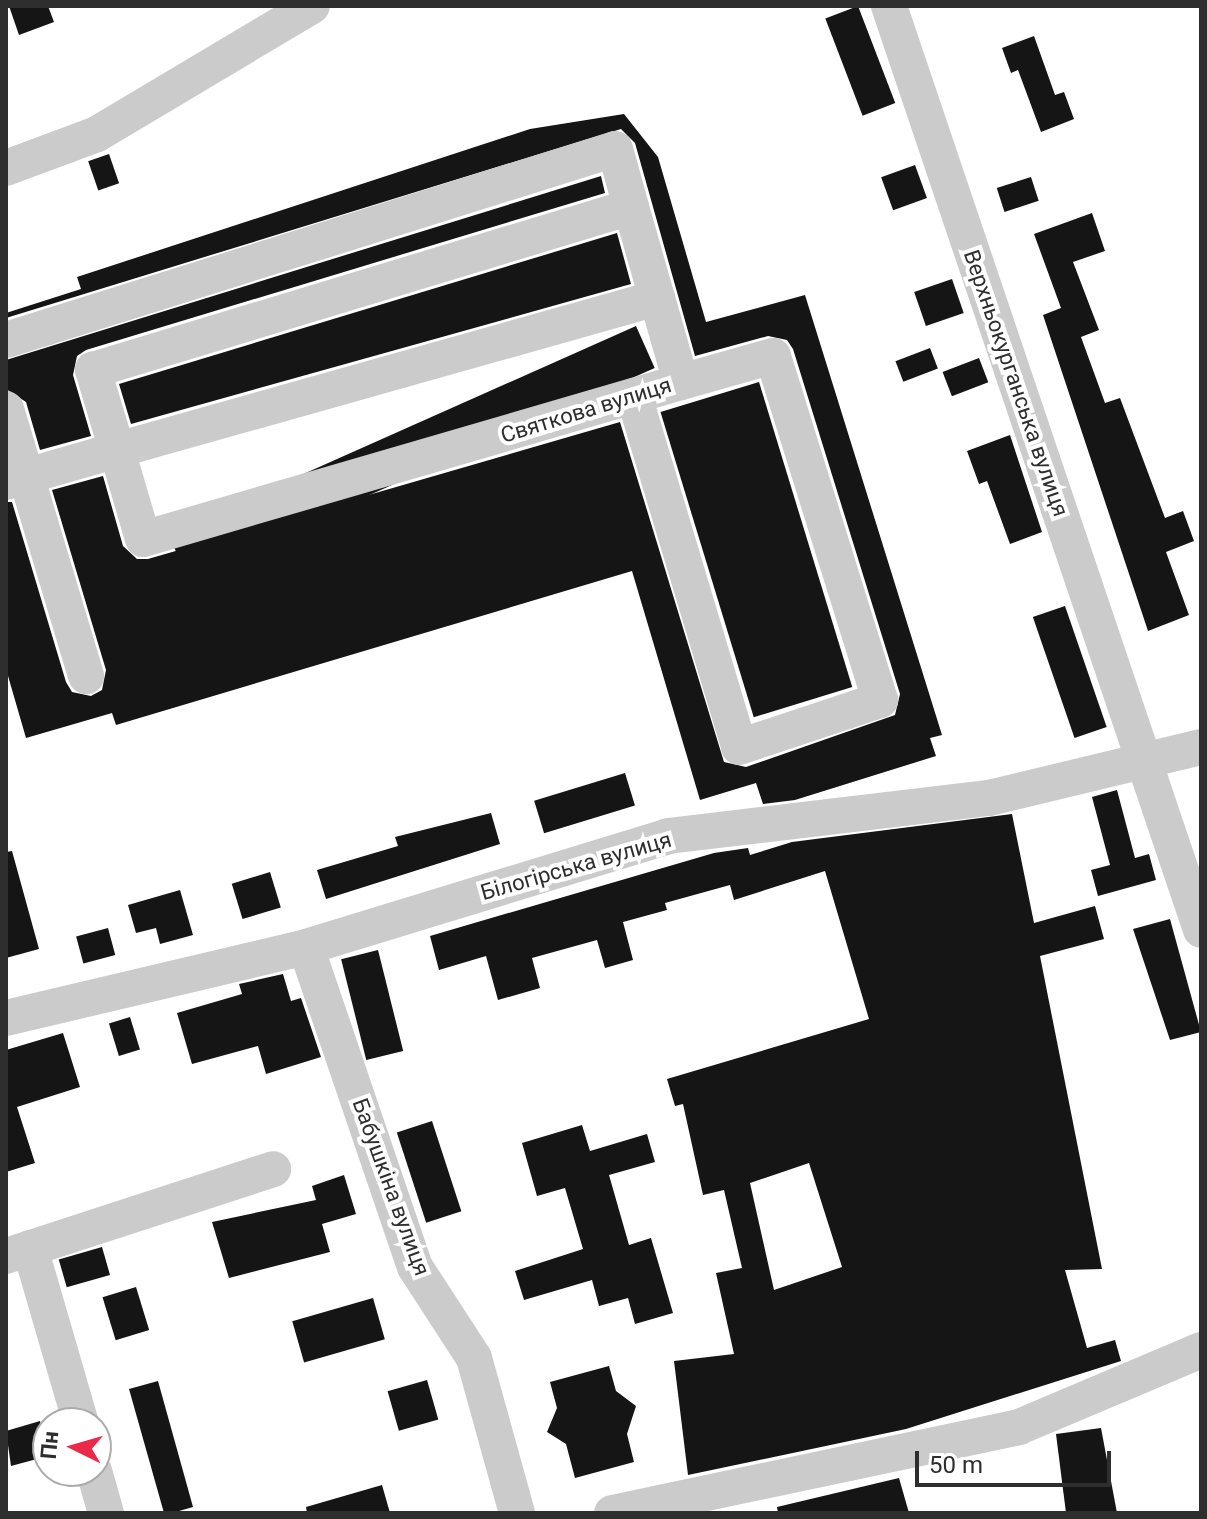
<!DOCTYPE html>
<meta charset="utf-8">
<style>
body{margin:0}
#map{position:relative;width:1207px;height:1519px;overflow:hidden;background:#fff;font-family:Roboto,sans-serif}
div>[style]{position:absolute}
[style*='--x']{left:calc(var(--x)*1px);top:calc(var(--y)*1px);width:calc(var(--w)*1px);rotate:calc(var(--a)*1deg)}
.building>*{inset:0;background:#151515;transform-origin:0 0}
.minor>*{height:36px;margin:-18px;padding:0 18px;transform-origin:18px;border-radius:18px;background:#cbcbcb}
span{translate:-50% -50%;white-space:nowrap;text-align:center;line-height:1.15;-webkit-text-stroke:8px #fff;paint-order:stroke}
.street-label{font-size:22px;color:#2e2e2e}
.frame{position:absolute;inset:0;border:8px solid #2e2e2e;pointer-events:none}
.north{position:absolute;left:32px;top:1407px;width:80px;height:80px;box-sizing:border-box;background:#fff;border:2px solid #ababab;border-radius:50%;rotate:275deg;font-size:22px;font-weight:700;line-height:32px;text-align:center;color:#2e2e2e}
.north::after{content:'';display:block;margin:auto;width:28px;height:36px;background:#ec2948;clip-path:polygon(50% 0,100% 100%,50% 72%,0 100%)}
.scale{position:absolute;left:915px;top:1451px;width:196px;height:36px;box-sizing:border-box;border:4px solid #2e2e2e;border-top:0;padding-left:10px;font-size:24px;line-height:28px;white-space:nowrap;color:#2e2e2e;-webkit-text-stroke:6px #fff;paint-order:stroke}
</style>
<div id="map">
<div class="building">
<div style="clip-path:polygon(9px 6px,48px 6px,54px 22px,19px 35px)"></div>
<div style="left:858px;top:6px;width:104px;height:35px;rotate:69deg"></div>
<div style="clip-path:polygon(1034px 36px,1055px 95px,1064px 92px,1074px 119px,1041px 132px,1018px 70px,1011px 73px,1002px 48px)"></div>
<div style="clip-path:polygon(624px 114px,658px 157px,706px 322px,805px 295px,942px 735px,930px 738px,936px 756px,795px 800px,763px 804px,756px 783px,700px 800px,632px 571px,116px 725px,112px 713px,26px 738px,6px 669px,6px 502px,12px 502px,66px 682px,72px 692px,91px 696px,102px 690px,106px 670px,52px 490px,103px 476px,123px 546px,137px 559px,148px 559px,620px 422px,724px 762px,746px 767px,895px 715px,900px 694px,793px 349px,787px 340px,768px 336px,695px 356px,635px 143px,621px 129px,6px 318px,6px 313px,81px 289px,77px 277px,530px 129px)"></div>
<div style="left:109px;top:154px;width:31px;height:22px;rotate:71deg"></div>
<div style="left:915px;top:165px;width:35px;height:36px;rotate:70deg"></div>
<div style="clip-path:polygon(601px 176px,605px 193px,86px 350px,77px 356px,73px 375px,91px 436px,40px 450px,26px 402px,6px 389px,6px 360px)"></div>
<div style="left:1031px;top:177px;width:25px;height:36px;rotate:72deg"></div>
<div style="clip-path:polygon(1092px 213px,1105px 251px,1073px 262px,1099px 330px,1081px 337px,1105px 403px,1120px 398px,1165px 518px,1183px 511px,1194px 541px,1166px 552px,1189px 615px,1148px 631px,1043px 315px,1061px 308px,1034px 234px)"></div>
<div style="clip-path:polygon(617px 233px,631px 284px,131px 424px,119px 384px)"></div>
<div style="left:952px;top:279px;width:36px;height:40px;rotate:71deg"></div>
<div style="left:636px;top:326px;width:46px;height:512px;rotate:66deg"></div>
<div style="left:930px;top:348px;width:22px;height:37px;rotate:69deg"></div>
<div style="left:979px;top:358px;width:26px;height:39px;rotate:69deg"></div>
<div style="left:759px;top:382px;width:319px;height:103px;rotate:73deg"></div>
<div style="clip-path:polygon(1010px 435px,1042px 532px,1010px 544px,987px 481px,979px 484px,967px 451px)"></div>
<div style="left:1065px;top:606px;width:128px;height:34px;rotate:71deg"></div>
<div style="left:625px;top:773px;width:34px;height:95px;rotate:73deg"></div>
<div style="clip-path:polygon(1117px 790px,1135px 858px,1149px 854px,1156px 880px,1098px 896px,1091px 870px,1110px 865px,1092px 797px)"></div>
<div style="clip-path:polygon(491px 813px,500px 844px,326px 899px,317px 870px,398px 846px,395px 837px)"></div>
<div style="clip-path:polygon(evenodd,1012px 814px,1034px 923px,1095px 906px,1104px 939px,1040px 956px,1102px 1269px,1065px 1270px,1087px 1348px,1115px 1340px,1121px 1361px,906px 1429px,688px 1475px,674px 1361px,734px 1354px,716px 1273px,742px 1268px,724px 1190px,703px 1195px,683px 1104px,675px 1106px,667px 1079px,869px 1019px,825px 871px,734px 900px,730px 885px,665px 903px,667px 910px,623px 922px,633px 960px,605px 968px,597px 940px,532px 958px,540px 988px,498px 1000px,486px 956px,439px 970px,430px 936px,714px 853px,748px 848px,750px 855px,792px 842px,1012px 814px,809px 1163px,842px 1267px,774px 1290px,750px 1183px,809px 1163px)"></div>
<div style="clip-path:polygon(12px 851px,39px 949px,6px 958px,6px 852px)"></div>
<div style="left:270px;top:872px;width:37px;height:40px;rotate:73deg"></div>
<div style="clip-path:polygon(180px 890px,193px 935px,160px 944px,156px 928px,136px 933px,128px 905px)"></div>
<div style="clip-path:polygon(1170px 919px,1201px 1032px,1170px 1040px,1133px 929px)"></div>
<div style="left:108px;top:928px;width:28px;height:33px;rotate:75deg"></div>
<div style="left:378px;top:950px;width:104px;height:38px;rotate:76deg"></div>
<div style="clip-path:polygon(283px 974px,291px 1001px,301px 998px,321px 1057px,266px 1074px,258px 1046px,192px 1064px,177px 1013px,242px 994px,239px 984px)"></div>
<div style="left:130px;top:1017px;width:34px;height:22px;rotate:73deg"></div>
<div style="clip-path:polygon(63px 1033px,80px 1087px,17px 1107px,35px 1163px,6px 1172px,6px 1050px)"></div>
<div style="left:432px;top:1121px;width:95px;height:37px;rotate:72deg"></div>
<div style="clip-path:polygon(582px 1125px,590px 1151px,647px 1134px,655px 1162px,609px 1175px,629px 1245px,651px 1238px,673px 1313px,635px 1324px,628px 1298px,599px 1306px,592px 1280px,524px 1300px,515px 1271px,583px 1249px,565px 1188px,537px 1196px,522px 1143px)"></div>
<div style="clip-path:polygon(344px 1175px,356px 1214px,322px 1224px,330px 1252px,229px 1278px,212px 1222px,316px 1200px,312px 1186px)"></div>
<div style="left:102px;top:1247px;width:29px;height:45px;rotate:74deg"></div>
<div style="left:136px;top:1287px;width:45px;height:35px;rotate:73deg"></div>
<div style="left:373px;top:1298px;width:43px;height:84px;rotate:74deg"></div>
<div style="clip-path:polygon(609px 1366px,616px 1391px,636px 1406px,627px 1434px,634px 1462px,575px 1478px,566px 1444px,547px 1432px,557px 1408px,550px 1382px)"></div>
<div style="left:427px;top:1380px;width:41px;height:41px;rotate:74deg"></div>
<div style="clip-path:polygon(158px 1381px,193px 1507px,172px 1513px,164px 1513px,129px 1389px)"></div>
<div style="clip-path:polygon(40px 1421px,48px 1456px,11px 1466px,6px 1431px)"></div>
<div style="clip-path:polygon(1101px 1428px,1117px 1513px,1066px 1513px,1056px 1434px)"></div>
<div style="clip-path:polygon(899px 1478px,909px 1513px,778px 1513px,777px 1507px)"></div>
<div style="clip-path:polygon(382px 1485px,390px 1513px,307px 1513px,306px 1507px)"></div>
</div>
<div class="minor">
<div style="--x:889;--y:6;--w:975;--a:71.34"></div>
<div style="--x:6;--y:168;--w:97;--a:-20.5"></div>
<div style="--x:97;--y:134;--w:250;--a:-30.8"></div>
<div style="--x:6;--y:340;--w:638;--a:-17.41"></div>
<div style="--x:615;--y:149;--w:60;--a:74.6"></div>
<div style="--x:634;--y:396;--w:366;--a:73.3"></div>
<div style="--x:739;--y:747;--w:149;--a:-18.4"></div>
<div style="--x:880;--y:700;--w:360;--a:-107.3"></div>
<div style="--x:773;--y:356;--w:96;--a:164.2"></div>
<div style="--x:6;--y:409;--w:279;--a:73.3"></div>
<div style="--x:6;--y:482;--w:116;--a:-16.1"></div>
<div style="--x:117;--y:450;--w:561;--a:-15.72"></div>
<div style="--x:657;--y:298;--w:87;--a:74.1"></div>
<div style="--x:681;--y:382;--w:560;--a:163.73"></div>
<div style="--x:143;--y:539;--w:93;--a:-106.3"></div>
<div style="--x:117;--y:450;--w:84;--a:-106.7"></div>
<div style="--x:93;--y:370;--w:562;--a:-16.86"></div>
<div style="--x:631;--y:207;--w:95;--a:74.1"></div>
<div style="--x:306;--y:947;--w:338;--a:71.2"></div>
<div style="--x:415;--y:1267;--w:108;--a:57"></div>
<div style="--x:474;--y:1358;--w:161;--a:74.5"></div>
<div style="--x:6;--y:1018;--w:308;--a:-13.3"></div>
<div style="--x:306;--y:947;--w:379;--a:-17"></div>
<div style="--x:668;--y:836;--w:323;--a:-6.8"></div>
<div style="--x:989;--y:798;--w:218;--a:-13.5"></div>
<div style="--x:30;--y:1248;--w:182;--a:73.8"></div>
<div style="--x:6;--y:1256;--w:281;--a:-18"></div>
<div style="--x:94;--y:1471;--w:44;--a:74.1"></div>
<div style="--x:612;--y:1513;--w:416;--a:-11.9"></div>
<div style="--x:1019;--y:1427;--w:198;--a:-22.9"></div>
</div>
<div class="street-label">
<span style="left:1016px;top:383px;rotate:71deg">Верхньокурганська вулиця</span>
<span style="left:586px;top:410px;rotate:-17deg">Святкова вулиця</span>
<span style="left:576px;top:866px;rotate:-16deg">Білогірська вулиця</span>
<span style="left:391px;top:1187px;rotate:70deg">Бабушкіна вулиця</span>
</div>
<div class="frame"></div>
<div class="north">Пн</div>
<div class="scale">50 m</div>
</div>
